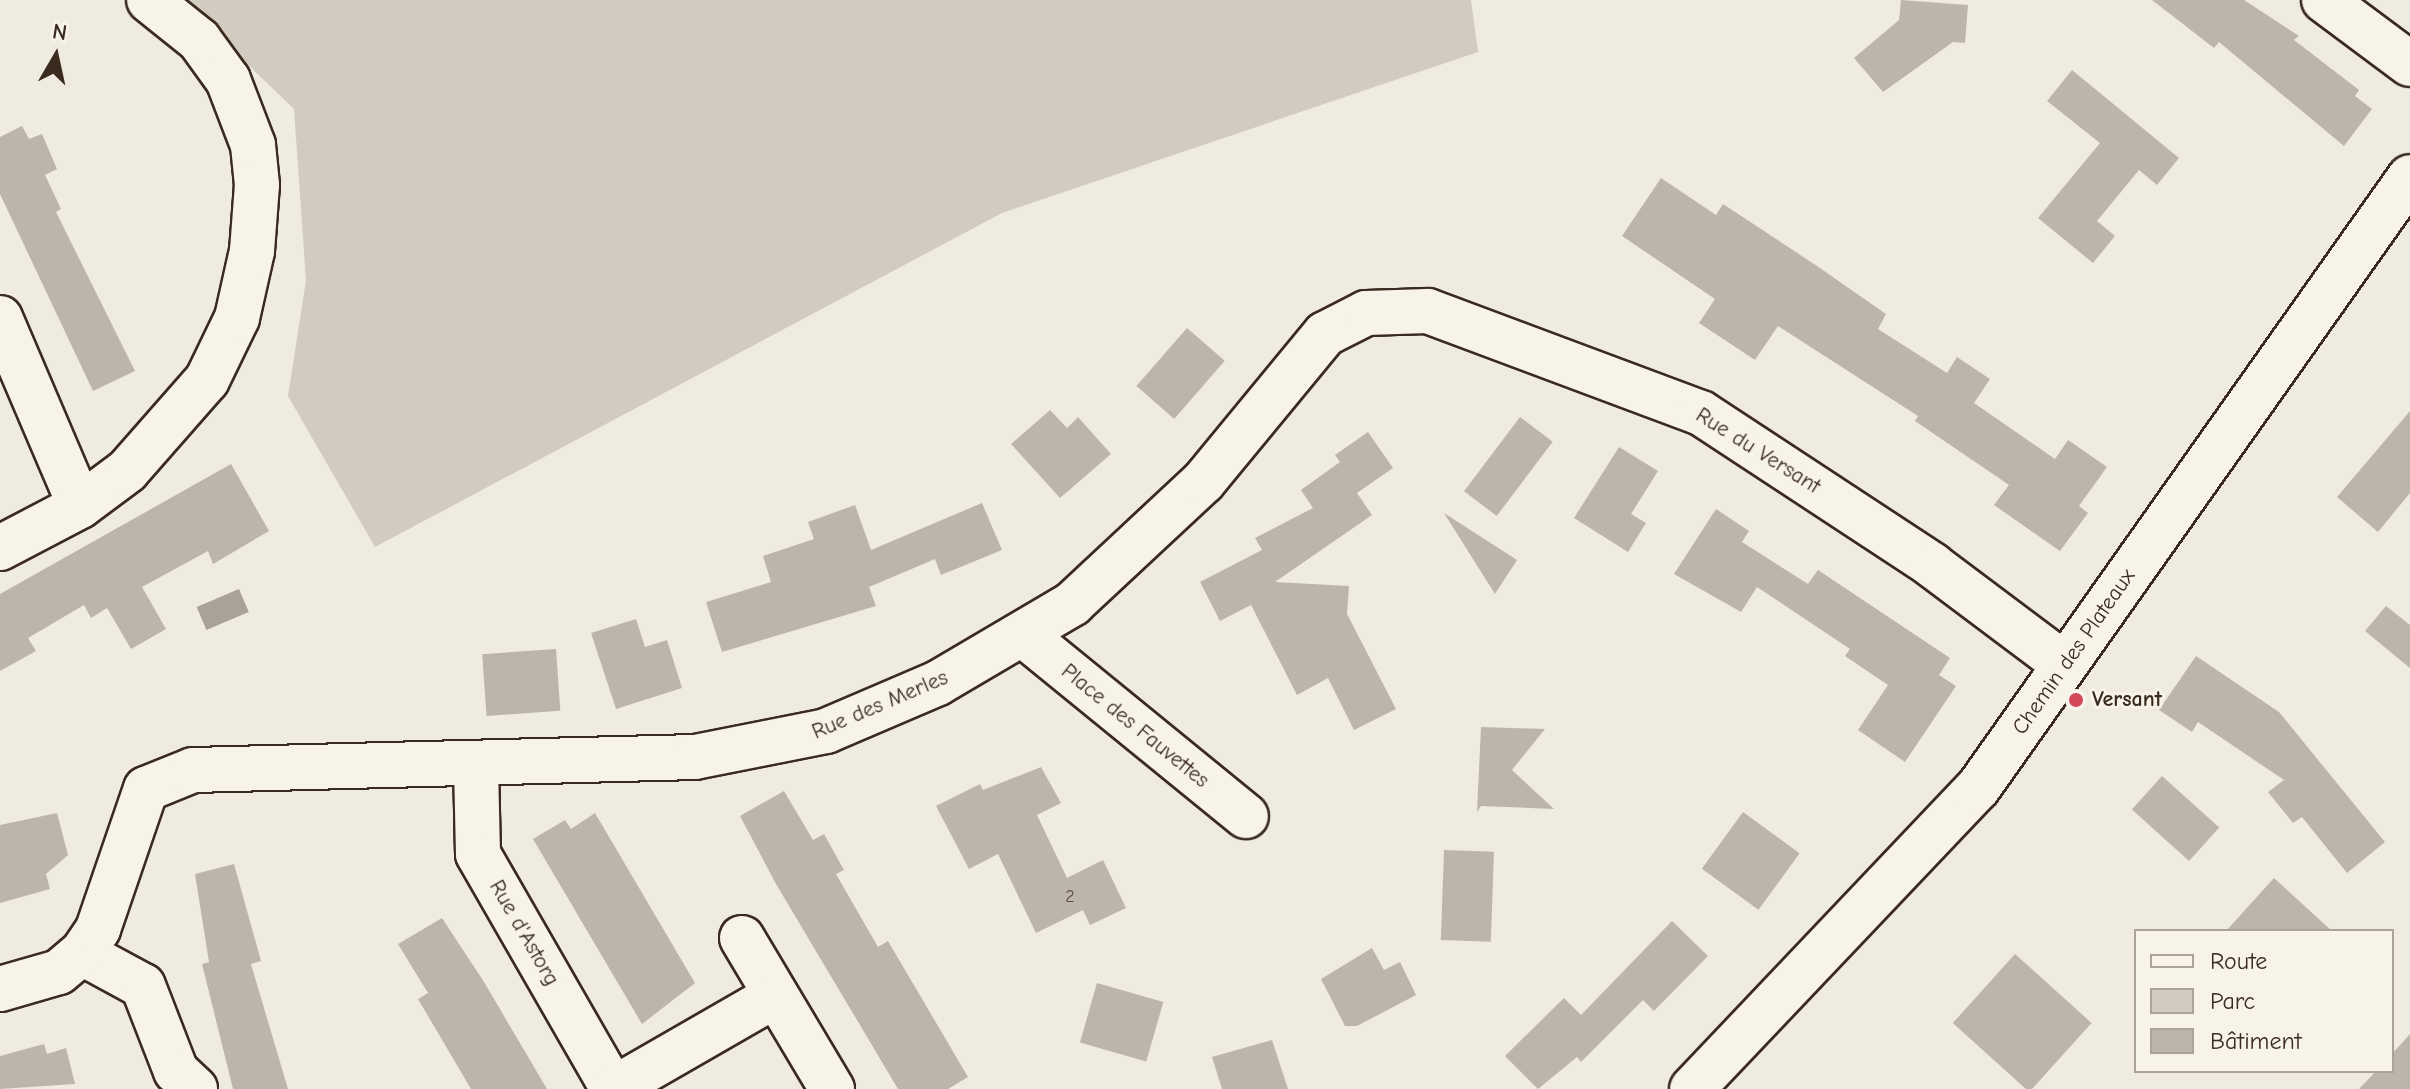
<!DOCTYPE html>
<meta charset="utf-8">
<style>
body{margin:0}
#map{position:relative;width:2410px;height:1089px;overflow:hidden;background:#efebe0;font-family:"Comic Neue",sans-serif}
div>[style]{position:absolute}
[style*='--x']{left:calc(var(--x)*1px);top:calc(var(--y)*1px);width:calc(var(--w)*1px);rotate:calc(var(--a)*1deg)}
.green>*{inset:0;background:#d1cbc0}
.water>*{inset:0;background:#aaa296;transform-origin:0 0}
.building>*{inset:0;background:#bdb5aa;transform-origin:0 0}
.roads{filter:drop-shadow(2px 0 #3b2a1e) drop-shadow(-2px 0 #3b2a1e) drop-shadow(0 2px #3b2a1e) drop-shadow(0 -2px #3b2a1e)}
.minor>*{height:44px;margin:-22px;padding:0 22px;transform-origin:22px;border-radius:22px;background:#f7f3e8}
.dots>*{width:22px;height:22px;translate:-50% -50%;box-sizing:border-box;border:4px solid #f7f3e8;border-radius:50%}
span{translate:-50% -50%;white-space:nowrap;text-align:center;line-height:1.15;-webkit-text-stroke:6px #f7f3e8;paint-order:stroke}
.number-label{font-size:18px;color:#5c4d41}
.number-label span{-webkit-text-stroke-width:0}
.street-label{font-size:22px;color:#3b2a1e}
.poi-label{font-size:22px;color:#3b2a1e;font-weight:700}
.left{translate:0 -50%;text-align:left}
.legend{position:absolute;left:2134px;top:929px;width:260px;height:144px;box-sizing:border-box;background:#f7f3e8;border:2px solid #aca397;margin:0;padding:10px 14px;list-style:none;font-size:24px;color:#3b2a1e}
.legend li{display:flex;align-items:center;gap:16px;height:40px}
.legend b{width:40px;border:2px solid #aca397}
.north{position:absolute;left:16px;top:16px;width:80px;height:80px;-webkit-text-stroke:6px #f7f3e8;paint-order:stroke;rotate:9deg;font-size:22px;font-weight:700;line-height:32px;text-align:center;color:#3b2a1e}
.north::after{content:'';display:block;margin:auto;width:28px;height:36px;background:#3b2a1e;clip-path:polygon(50% 0,100% 100%,50% 72%,0 100%)}
</style>
<div id="map">
<div class="green">
<div style="clip-path:polygon(181px 0,1471px 0,1478px 52px,1002px 213px,375px 547px,288px 396px,306px 280px,294px 109px)"></div>
</div>
<div class="water">
<div style="left:239px;top:589px;width:25px;height:46px;rotate:67deg"></div>
</div>
<div class="building">
<div style="clip-path:polygon(1901px 0,1968px 5px,1965px 43px,1953px 42px,1883px 92px,1854px 58px,1899px 20px)"></div>
<div style="clip-path:polygon(2152px 0,2244px 0,2299px 36px,2294px 40px,2359px 90px,2355px 96px,2372px 109px,2344px 146px,2219px 42px,2214px 48px)"></div>
<div style="clip-path:polygon(2072px 70px,2179px 158px,2157px 185px,2139px 170px,2097px 221px,2115px 236px,2093px 263px,2038px 218px,2100px 143px,2047px 101px)"></div>
<div style="clip-path:polygon(22px 126px,29px 139px,42px 134px,57px 169px,45px 175px,61px 209px,56px 212px,135px 371px,93px 391px,0 194px,0 137px)"></div>
<div style="clip-path:polygon(1661px 178px,1716px 215px,1723px 204px,1817px 266px,1886px 314px,1878px 329px,1947px 373px,1957px 357px,1990px 379px,1974px 403px,2055px 459px,2068px 440px,2107px 467px,2079px 506px,2088px 513px,2060px 551px,1994px 505px,2009px 485px,1915px 421px,1918px 416px,1778px 326px,1755px 360px,1699px 323px,1715px 299px,1622px 236px)"></div>
<div style="left:1187px;top:328px;width:50px;height:77px;rotate:41deg"></div>
<div style="clip-path:polygon(1050px 410px,1067px 428px,1078px 417px,1111px 454px,1060px 498px,1011px 444px)"></div>
<div style="clip-path:polygon(2410px 411px,2410px 493px,2378px 532px,2337px 497px)"></div>
<div style="left:1520px;top:417px;width:41px;height:93px;rotate:37deg"></div>
<div style="clip-path:polygon(1368px 432px,1393px 468px,1357px 493px,1372px 515px,1275px 582px,1349px 586px,1347px 614px,1396px 709px,1354px 730px,1328px 678px,1297px 695px,1251px 605px,1220px 621px,1200px 582px,1262px 550px,1255px 538px,1313px 508px,1301px 490px,1340px 462px,1335px 455px)"></div>
<div style="clip-path:polygon(1619px 447px,1658px 471px,1631px 514px,1646px 523px,1628px 552px,1574px 518px)"></div>
<div style="clip-path:polygon(231px 464px,269px 531px,213px 564px,208px 551px,142px 587px,166px 629px,131px 649px,107px 608px,91px 618px,84px 605px,28px 638px,36px 651px,0 671px,0 594px)"></div>
<div style="clip-path:polygon(982px 503px,1002px 550px,941px 575px,935px 559px,869px 587px,876px 606px,722px 652px,706px 602px,771px 582px,763px 556px,814px 539px,808px 522px,855px 505px,871px 550px)"></div>
<div style="clip-path:polygon(1716px 509px,1749px 531px,1742px 542px,1808px 584px,1818px 570px,1950px 658px,1939px 675px,1956px 686px,1905px 762px,1858px 730px,1888px 685px,1845px 656px,1850px 649px,1757px 587px,1741px 612px,1674px 574px)"></div>
<div style="clip-path:polygon(1444px 513px,1517px 560px,1495px 594px)"></div>
<div style="clip-path:polygon(2386px 606px,2410px 625px,2410px 668px,2365px 631px)"></div>
<div style="clip-path:polygon(636px 619px,645px 647px,667px 640px,682px 688px,616px 709px,591px 633px)"></div>
<div style="left:556px;top:649px;width:62px;height:74px;rotate:86deg"></div>
<div style="clip-path:polygon(2196px 656px,2279px 712px,2385px 842px,2347px 873px,2302px 817px,2293px 823px,2268px 792px,2284px 780px,2198px 722px,2192px 732px,2159px 710px)"></div>
<div style="clip-path:polygon(1481px 727px,1545px 729px,1512px 770px,1554px 809px,1481px 806px,1477px 812px)"></div>
<div style="clip-path:polygon(1041px 767px,1061px 803px,1037px 815px,1067px 878px,1103px 860px,1126px 908px,1090px 925px,1083px 910px,1036px 933px,998px 854px,969px 869px,936px 806px,980px 784px,983px 790px)"></div>
<div style="left:2162px;top:776px;width:77px;height:45px;rotate:42deg"></div>
<div style="clip-path:polygon(784px 791px,813px 840px,824px 834px,844px 870px,836px 874px,878px 947px,888px 941px,968px 1077px,948px 1089px,898px 1089px,776px 884px,740px 816px)"></div>
<div style="left:1743px;top:812px;width:70px;height:70px;rotate:36deg"></div>
<div style="clip-path:polygon(57px 813px,68px 855px,46px 874px,50px 889px,0 903px,0 825px)"></div>
<div style="clip-path:polygon(595px 813px,695px 983px,642px 1024px,533px 839px,565px 820px,571px 829px)"></div>
<div style="left:1444px;top:850px;width:50px;height:90px;rotate:2deg"></div>
<div style="clip-path:polygon(234px 864px,261px 961px,251px 964px,288px 1089px,233px 1089px,202px 964px,209px 962px,195px 874px)"></div>
<div style="clip-path:polygon(2274px 878px,2332px 931px,2226px 931px)"></div>
<div style="clip-path:polygon(442px 918px,484px 982px,547px 1089px,471px 1089px,418px 999px,428px 993px,398px 944px)"></div>
<div style="clip-path:polygon(1672px 921px,1708px 956px,1654px 1011px,1643px 1000px,1581px 1062px,1577px 1057px,1538px 1089px,1505px 1056px,1564px 998px,1581px 1015px)"></div>
<div style="clip-path:polygon(1372px 948px,1384px 970px,1400px 962px,1416px 995px,1357px 1026px,1345px 1026px,1321px 979px)"></div>
<div style="left:2015px;top:954px;width:103px;height:93px;rotate:42deg"></div>
<div style="left:1097px;top:983px;width:69px;height:62px;rotate:16deg"></div>
<div style="clip-path:polygon(2410px 1034px,2410px 1089px,2359px 1089px,2376px 1071px,2392px 1071px,2392px 1054px)"></div>
<div style="clip-path:polygon(1272px 1040px,1288px 1089px,1222px 1089px,1212px 1057px)"></div>
<div style="clip-path:polygon(44px 1044px,47px 1054px,66px 1048px,75px 1084px,0 1089px,0 1056px)"></div>
</div>
<div class="roads">
<div class="minor">
<div style="--x:2324;--y:0;--w:107;--a:36.7"></div>
<div style="--x:0;--y:318;--w:204;--a:66.9"></div>
<div style="--x:0;--y:548;--w:90;--a:-27.7"></div>
<div style="--x:80;--y:506;--w:59;--a:-36.7"></div>
<div style="--x:127;--y:471;--w:121;--a:-48.7"></div>
<div style="--x:207;--y:380;--w:69;--a:-64.2"></div>
<div style="--x:237;--y:318;--w:69;--a:-77.4"></div>
<div style="--x:252;--y:251;--w:66;--a:-85.7"></div>
<div style="--x:257;--y:185;--w:40;--a:-95.7"></div>
<div style="--x:253;--y:145;--w:70;--a:-111"></div>
<div style="--x:228;--y:80;--w:49;--a:-125.9"></div>
<div style="--x:199;--y:40;--w:64;--a:-141.3"></div>
<div style="--x:1025;--y:636;--w:285;--a:39.2"></div>
<div style="--x:476;--y:766;--w:88;--a:88.7"></div>
<div style="--x:478;--y:854;--w:271;--a:60.1"></div>
<div style="--x:742;--y:938;--w:176;--a:59.2"></div>
<div style="--x:82;--y:953;--w:69;--a:28.4"></div>
<div style="--x:143;--y:986;--w:91;--a:68.8"></div>
<div style="--x:176;--y:1071;--w:26;--a:43"></div>
<div style="--x:0;--y:989;--w:61;--a:-16.1"></div>
<div style="--x:59;--y:972;--w:30;--a:-40"></div>
<div style="--x:82;--y:953;--w:29;--a:-56"></div>
<div style="--x:98;--y:929;--w:148;--a:-71.1"></div>
<div style="--x:146;--y:789;--w:51;--a:-22"></div>
<div style="--x:193;--y:770;--w:502;--a:-1.48"></div>
<div style="--x:695;--y:757;--w:134;--a:-11.2"></div>
<div style="--x:826;--y:731;--w:122;--a:-23.2"></div>
<div style="--x:938;--y:683;--w:156;--a:-30.5"></div>
<div style="--x:1072;--y:604;--w:179;--a:-43"></div>
<div style="--x:1203;--y:482;--w:192;--a:-50.5"></div>
<div style="--x:1325;--y:334;--w:46;--a:-27.1"></div>
<div style="--x:1366;--y:313;--w:62;--a:-1.8"></div>
<div style="--x:1428;--y:311;--w:291;--a:20.5"></div>
<div style="--x:1701;--y:413;--w:277;--a:33.3"></div>
<div style="--x:1932;--y:565;--w:166;--a:36.9"></div>
<div style="--x:613;--y:1089;--w:187;--a:-29.9"></div>
<div style="--x:1692;--y:1089;--w:415;--a:-46.5"></div>
<div style="--x:1978;--y:788;--w:748;--a:-54.74"></div>
</div>
</div>
<div class="dots">
<div style="left:2076px;top:700px;background:#d1495b"></div>
</div>
<div class="number-label">
<span style="left:1070px;top:897px">2</span>
</div>
<div class="street-label">
<span style="left:1758px;top:451px;rotate:32deg">Rue du Versant</span>
<span style="left:2074px;top:652px;rotate:-55deg">Chemin des Plateaux</span>
<span style="left:880px;top:705px;rotate:-23deg">Rue des Merles</span>
<span style="left:1135px;top:726px;rotate:39deg">Place des Fauvettes</span>
<span style="left:524px;top:933px;rotate:60deg">Rue d'Astorg</span>
</div>
<div class="poi-label">
<span class="left" style="left:2092px;top:700px">Versant</span>
</div>
<ul class="legend">
<li><b style="height:10px;background:#f7f3e8"></b>Route</li>
<li><b style="height:22px;background:#d1cbc0"></b>Parc</li>
<li><b style="height:22px;background:#bdb5aa"></b>Bâtiment</li>
</ul>
<div class="north">N</div>
</div>
